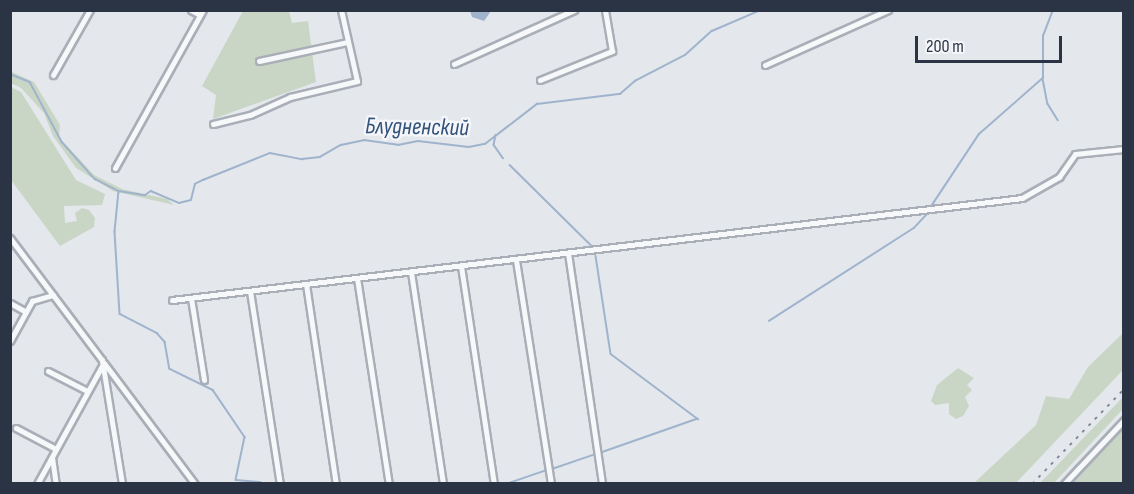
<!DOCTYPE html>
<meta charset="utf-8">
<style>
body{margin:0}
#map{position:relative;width:1134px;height:494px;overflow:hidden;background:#e4e7ec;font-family:"Sofia Sans Condensed",sans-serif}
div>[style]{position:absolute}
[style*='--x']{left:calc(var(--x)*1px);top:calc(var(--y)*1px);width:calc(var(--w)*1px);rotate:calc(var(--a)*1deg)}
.green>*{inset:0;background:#c9d6c5}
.water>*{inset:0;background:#9fb4cc}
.stream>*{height:1.5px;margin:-0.75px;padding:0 0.75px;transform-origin:0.75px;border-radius:0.75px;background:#9fb4cc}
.roads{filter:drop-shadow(2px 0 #a9aeb7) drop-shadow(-2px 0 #a9aeb7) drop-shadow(0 2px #a9aeb7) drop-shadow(0 -2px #a9aeb7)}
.minor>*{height:5px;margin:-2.5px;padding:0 2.5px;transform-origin:2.5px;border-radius:2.5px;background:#f7f8fa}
.rail>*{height:1.5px;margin-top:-0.75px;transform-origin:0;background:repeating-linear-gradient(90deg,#7d8696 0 3px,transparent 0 9px)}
span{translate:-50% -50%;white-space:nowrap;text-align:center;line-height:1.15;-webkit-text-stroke:5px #f4f6f9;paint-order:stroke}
.water-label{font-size:24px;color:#34527a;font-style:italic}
.frame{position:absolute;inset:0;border:12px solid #2b3445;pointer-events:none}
.scale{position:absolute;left:915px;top:36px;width:147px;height:27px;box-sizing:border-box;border:3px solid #2b3445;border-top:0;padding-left:8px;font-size:18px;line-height:21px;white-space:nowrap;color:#2b3445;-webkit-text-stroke:4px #f4f6f9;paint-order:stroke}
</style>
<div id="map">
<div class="green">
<div style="clip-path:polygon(243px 11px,289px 11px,292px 23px,308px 21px,316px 82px,213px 119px,216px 95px,202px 86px)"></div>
<div style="clip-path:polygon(10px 71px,34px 82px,60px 125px,59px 137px,94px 175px,122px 189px,167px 199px,174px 205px,113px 191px,76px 168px,53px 136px,44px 113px,21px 88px,11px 83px)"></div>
<div style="clip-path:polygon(11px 87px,21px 92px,76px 180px,105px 194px,102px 205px,64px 206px,65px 223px,77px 221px,75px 213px,82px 208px,89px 210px,95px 218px,94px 227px,60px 246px,11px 180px)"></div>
<div style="clip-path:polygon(1123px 333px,1123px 370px,1016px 483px,974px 483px,1036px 425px,1046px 396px,1069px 399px,1088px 367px)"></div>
<div style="clip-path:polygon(958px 368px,974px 378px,967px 385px,972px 390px,965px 397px,969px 406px,963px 416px,956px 419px,949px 414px,949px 403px,935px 405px,931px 401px,937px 385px)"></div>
<div style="clip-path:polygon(1123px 397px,1123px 409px,1054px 483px,1040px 483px)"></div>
<div style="clip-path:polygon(1123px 429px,1123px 483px,1073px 483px)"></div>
</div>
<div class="water">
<div style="clip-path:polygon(470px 11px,491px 11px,484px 21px,472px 17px)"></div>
</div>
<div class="stream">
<div style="--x:10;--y:74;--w:22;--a:22"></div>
<div style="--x:30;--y:82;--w:68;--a:61.9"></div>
<div style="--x:62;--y:142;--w:50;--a:48.3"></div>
<div style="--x:95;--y:179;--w:27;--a:27"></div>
<div style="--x:119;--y:191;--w:26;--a:9"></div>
<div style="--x:145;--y:195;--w:7;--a:-34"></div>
<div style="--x:151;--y:191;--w:30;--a:23"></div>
<div style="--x:179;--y:203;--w:12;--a:-14"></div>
<div style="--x:191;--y:200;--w:16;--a:-76"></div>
<div style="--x:195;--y:184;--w:9;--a:-27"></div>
<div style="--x:203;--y:180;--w:72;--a:-21.9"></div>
<div style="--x:270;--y:153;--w:33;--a:11"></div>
<div style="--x:302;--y:159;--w:18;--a:-6"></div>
<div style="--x:320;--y:157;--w:24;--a:-30"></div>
<div style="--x:341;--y:145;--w:24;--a:-12"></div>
<div style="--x:364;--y:140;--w:34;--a:8"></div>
<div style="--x:398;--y:145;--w:20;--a:-11"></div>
<div style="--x:418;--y:141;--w:51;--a:6.7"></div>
<div style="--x:469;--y:147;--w:16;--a:-11"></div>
<div style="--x:485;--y:144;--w:66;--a:-37.6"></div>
<div style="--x:537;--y:104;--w:84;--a:-6.9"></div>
<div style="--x:620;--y:94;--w:20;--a:-41"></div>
<div style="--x:635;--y:81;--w:56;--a:-27.5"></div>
<div style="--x:685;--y:55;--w:36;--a:-42"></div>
<div style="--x:712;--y:31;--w:53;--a:-23.2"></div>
<div style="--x:1043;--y:79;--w:25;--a:79"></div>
<div style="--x:1048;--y:104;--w:19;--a:58"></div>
<div style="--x:496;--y:135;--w:10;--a:101"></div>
<div style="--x:494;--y:145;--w:16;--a:55"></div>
<div style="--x:510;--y:165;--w:117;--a:44.7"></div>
<div style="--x:119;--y:191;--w:41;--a:95.6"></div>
<div style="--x:115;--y:232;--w:82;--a:86.5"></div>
<div style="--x:120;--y:314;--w:42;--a:27.2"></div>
<div style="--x:157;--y:333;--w:12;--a:48"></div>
<div style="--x:165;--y:342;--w:27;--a:80"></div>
<div style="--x:170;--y:369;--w:48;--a:26"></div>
<div style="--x:213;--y:390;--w:57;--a:55.8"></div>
<div style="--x:245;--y:437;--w:44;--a:101.8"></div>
<div style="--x:236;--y:480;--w:25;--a:5"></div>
<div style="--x:932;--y:205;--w:85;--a:-56.5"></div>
<div style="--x:979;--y:134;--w:85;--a:-41.2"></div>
<div style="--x:1043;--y:78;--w:42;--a:-90"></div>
<div style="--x:1043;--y:36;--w:28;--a:-69"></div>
<div style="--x:596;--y:256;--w:99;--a:81.3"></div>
<div style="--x:611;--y:354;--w:109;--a:36.8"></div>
<div style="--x:698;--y:419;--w:103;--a:160.7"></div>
<div style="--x:769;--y:321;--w:172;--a:-32.7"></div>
<div style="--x:914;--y:228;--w:18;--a:-47"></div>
<div style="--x:552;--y:469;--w:43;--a:-18.9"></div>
<div style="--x:506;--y:484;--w:40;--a:-18.9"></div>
</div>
<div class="roads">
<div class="minor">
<div style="--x:191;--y:10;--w:10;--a:29"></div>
<div style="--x:259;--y:61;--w:91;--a:-12.1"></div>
<div style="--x:454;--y:64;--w:132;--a:-24.2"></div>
<div style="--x:765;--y:65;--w:135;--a:-24.1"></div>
<div style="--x:53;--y:75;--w:75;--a:-60.4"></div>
<div style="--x:540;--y:80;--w:78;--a:-21.9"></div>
<div style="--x:612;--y:51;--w:42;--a:-99.7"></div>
<div style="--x:213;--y:124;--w:38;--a:-14"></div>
<div style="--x:250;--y:115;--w:44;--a:-24.2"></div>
<div style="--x:290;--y:97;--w:69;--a:-13.4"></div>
<div style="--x:357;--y:81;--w:73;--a:-102.7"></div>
<div style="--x:115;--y:168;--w:181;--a:-60.9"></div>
<div style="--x:10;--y:238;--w:153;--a:53"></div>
<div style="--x:102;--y:360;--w:126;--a:80.8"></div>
<div style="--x:568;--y:253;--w:233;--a:81.6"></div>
<div style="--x:516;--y:260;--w:227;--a:81.1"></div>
<div style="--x:461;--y:266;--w:220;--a:81.4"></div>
<div style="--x:411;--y:272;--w:214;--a:81.4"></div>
<div style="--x:357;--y:278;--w:208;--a:81.2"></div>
<div style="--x:306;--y:284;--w:202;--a:81.5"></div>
<div style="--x:250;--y:291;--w:195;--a:81.2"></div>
<div style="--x:191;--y:298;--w:83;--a:81"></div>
<div style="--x:172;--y:300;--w:856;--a:-6.84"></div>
<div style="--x:1022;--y:198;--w:43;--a:-29.6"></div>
<div style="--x:1059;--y:177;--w:28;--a:-55"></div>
<div style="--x:1075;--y:154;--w:49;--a:-5.8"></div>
<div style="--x:10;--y:303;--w:18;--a:29"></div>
<div style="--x:10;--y:341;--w:46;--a:-61.2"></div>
<div style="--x:32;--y:301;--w:22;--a:-16"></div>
<div style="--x:104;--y:363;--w:151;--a:53.1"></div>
<div style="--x:48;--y:371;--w:44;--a:27.1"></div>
<div style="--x:16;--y:428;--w:45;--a:27.7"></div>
<div style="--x:52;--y:457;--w:27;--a:82"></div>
<div style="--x:37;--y:484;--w:137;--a:-61.2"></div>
<div style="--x:1064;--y:484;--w:88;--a:-46.8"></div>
</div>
</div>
<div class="rail">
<div style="--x:1032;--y:484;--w:132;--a:-45.9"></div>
</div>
<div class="water-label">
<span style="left:417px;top:127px;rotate:1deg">Блудненский</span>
</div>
<div class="frame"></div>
<div class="scale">200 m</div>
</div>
